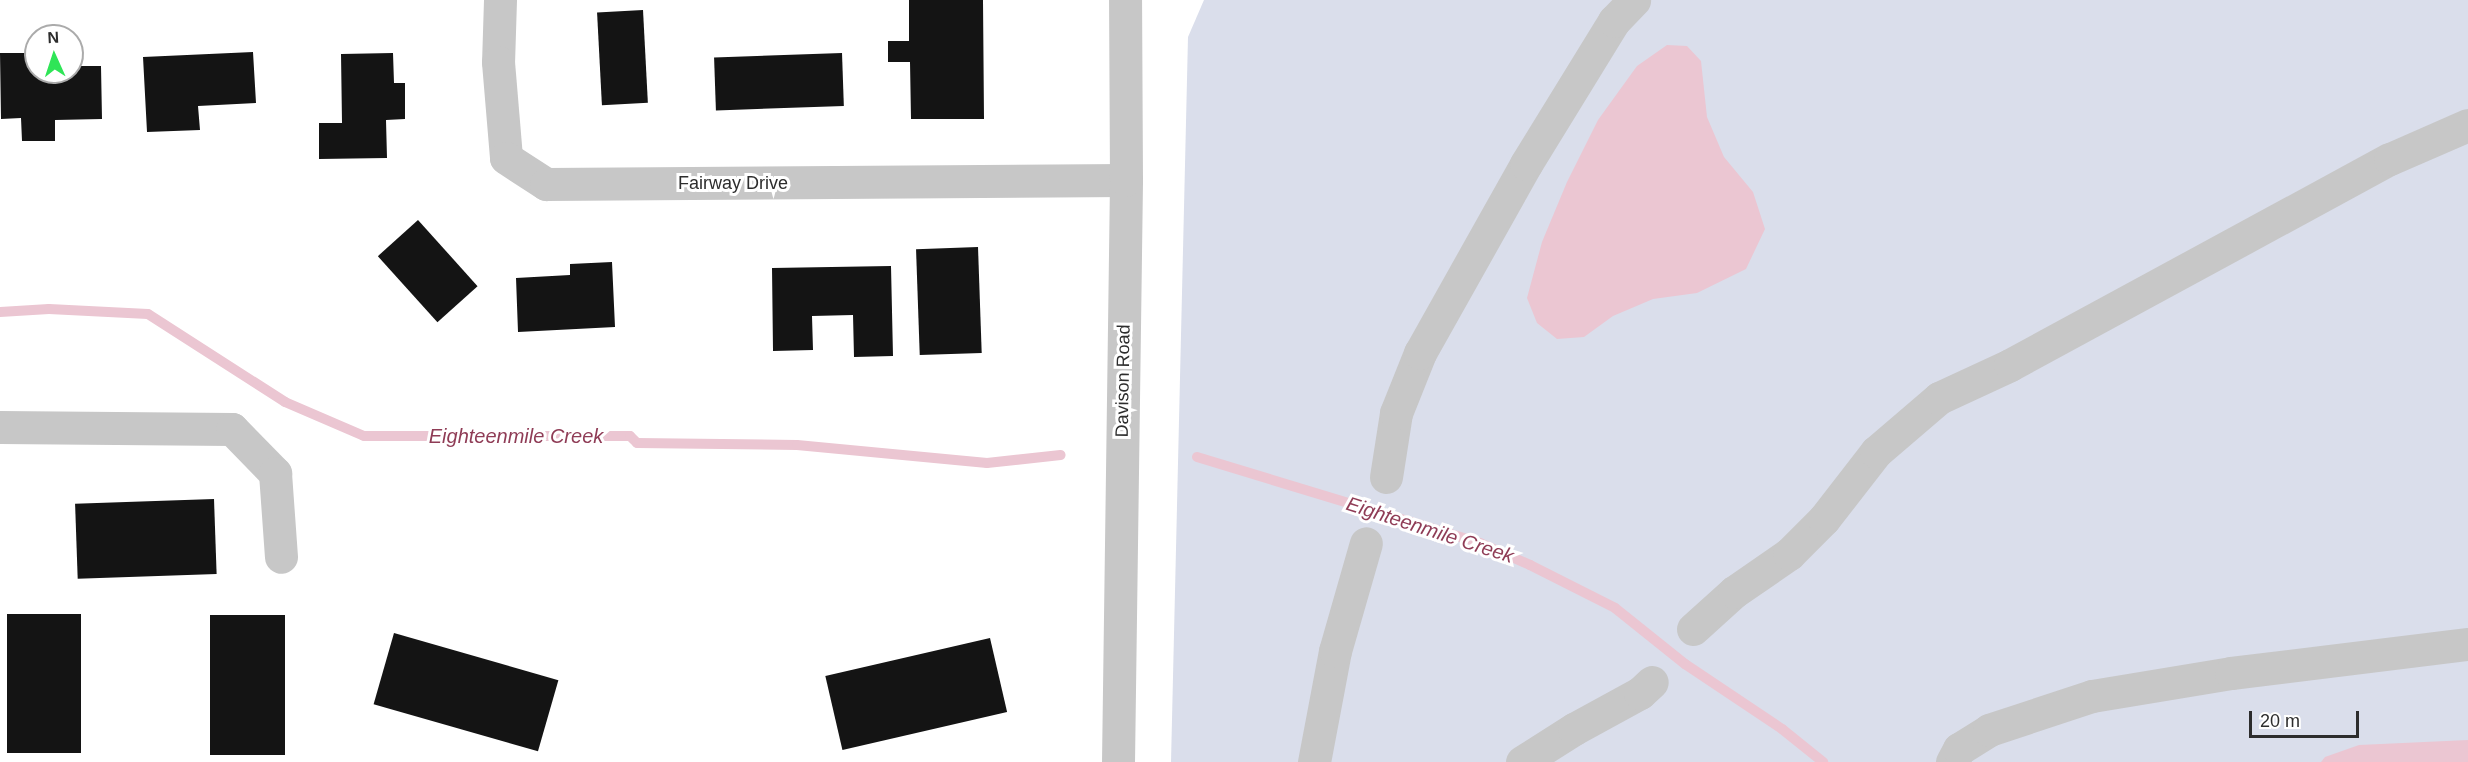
<!DOCTYPE html>
<style>
body{margin:0}
#map{position:relative;width:2468px;height:762px;overflow:hidden;background:#fff;font-family:Arial,sans-serif}
div>[style]{position:absolute}
[style*='--x']{left:calc(var(--x)*1px);top:calc(var(--y)*1px);width:calc(var(--w)*1px);rotate:calc(var(--a)*1deg)}
.green>*{inset:0;background:#dadeeb}
.water>*{inset:0;background:#ebc6d2}
.stream>*{height:10px;margin:-5px;padding:0 5px;transform-origin:5px;border-radius:5px;background:#ebc6d2}
.building>*{inset:0;background:#141414;transform-origin:0 0}
.minor>*{height:33px;margin:-16.5px;padding:0 16.5px;transform-origin:16.5px;border-radius:16.5px;background:#c7c7c7}
span{translate:-50% -50%;white-space:nowrap;text-align:center;line-height:1.15;-webkit-text-stroke:6px #fff;paint-order:stroke}
.street-label{font-size:18px;color:#2d2d2d}
.water-label{font-size:20px;color:#8f3c56;font-style:italic}
.north{position:absolute;left:24px;top:24px;width:60px;height:60px;box-sizing:border-box;background:#fff;border:2px solid #ababab;border-radius:50%;rotate:357deg;font-size:16px;font-weight:700;line-height:24px;text-align:center;color:#2d2d2d}
.north::after{content:'';display:block;margin:auto;width:21px;height:27px;background:#2fe557;clip-path:polygon(50% 0,100% 100%,50% 72%,0 100%)}
.scale{position:absolute;left:2249px;top:711px;width:110px;height:27px;box-sizing:border-box;border:3px solid #2d2d2d;border-top:0;padding-left:8px;font-size:18px;line-height:21px;white-space:nowrap;color:#2d2d2d;-webkit-text-stroke:4px #fff;paint-order:stroke}
</style>
<div id="map">
<div class="green">
<div style="clip-path:polygon(1204px 0,2468px 0,2468px 762px,1171px 762px,1188px 37px)"></div>
</div>
<div class="water">
<div style="clip-path:polygon(1667px 45px,1687px 46px,1701px 61px,1707px 117px,1724px 157px,1753px 192px,1765px 229px,1746px 269px,1697px 293px,1653px 299px,1613px 316px,1584px 337px,1557px 339px,1537px 323px,1527px 298px,1542px 242px,1567px 182px,1598px 120px,1637px 66px)"></div>
<div style="clip-path:polygon(2468px 740px,2468px 762px,2321px 762px,2325px 757px,2359px 745px)"></div>
</div>
<div class="stream">
<div style="--x:0;--y:312;--w:49;--a:-3.5"></div>
<div style="--x:49;--y:309;--w:99;--a:2.9"></div>
<div style="--x:148;--y:314;--w:163;--a:32.7"></div>
<div style="--x:285;--y:402;--w:86;--a:23.3"></div>
<div style="--x:364;--y:436;--w:266;--a:0"></div>
<div style="--x:630;--y:436;--w:10;--a:45"></div>
<div style="--x:637;--y:443;--w:160;--a:0.7"></div>
<div style="--x:797;--y:445;--w:191;--a:5.4"></div>
<div style="--x:987;--y:463;--w:74;--a:-6.2"></div>
<div style="--x:1197;--y:457;--w:296;--a:16.9"></div>
<div style="--x:1480;--y:543;--w:55;--a:23.7"></div>
<div style="--x:1530;--y:565;--w:95;--a:26.8"></div>
<div style="--x:1615;--y:608;--w:90;--a:38.7"></div>
<div style="--x:1685;--y:664;--w:117;--a:33.8"></div>
<div style="--x:1782;--y:729;--w:53;--a:38.8"></div>
</div>
<div class="building">
<div style="clip-path:polygon(909px 0,983px 0,984px 119px,911px 119px,910px 62px,888px 62px,888px 41px,909px 41px)"></div>
<div style="left:643px;top:10px;width:93px;height:46px;rotate:87deg"></div>
<div style="clip-path:polygon(253px 52px,256px 103px,198px 106px,200px 130px,147px 132px,143px 57px)"></div>
<div style="clip-path:polygon(0 53px,36px 53px,36px 72px,72px 72px,72px 66px,101px 66px,102px 119px,55px 120px,55px 141px,22px 141px,21px 118px,1px 119px)"></div>
<div style="clip-path:polygon(393px 53px,394px 83px,405px 83px,405px 119px,386px 120px,387px 158px,319px 159px,319px 123px,342px 123px,341px 54px)"></div>
<div style="left:842px;top:53px;width:53px;height:128px;rotate:88deg"></div>
<div style="left:418px;top:220px;width:89px;height:54px;rotate:48deg"></div>
<div style="left:978px;top:247px;width:106px;height:62px;rotate:88deg"></div>
<div style="clip-path:polygon(612px 262px,615px 327px,518px 332px,516px 278px,570px 275px,570px 264px)"></div>
<div style="clip-path:polygon(891px 266px,893px 356px,854px 357px,853px 315px,812px 316px,813px 350px,773px 351px,772px 268px)"></div>
<div style="left:214px;top:499px;width:75px;height:139px;rotate:88deg"></div>
<div style="left:7px;top:614px;width:74px;height:139px"></div>
<div style="left:210px;top:615px;width:75px;height:140px"></div>
<div style="left:394px;top:633px;width:171px;height:74px;rotate:16deg"></div>
<div style="left:990px;top:638px;width:76px;height:169px;rotate:77deg"></div>
</div>
<div class="minor">
<div style="--x:500;--y:0;--w:62;--a:91.8"></div>
<div style="--x:498;--y:62;--w:96;--a:85.2"></div>
<div style="--x:506;--y:158;--w:48;--a:33"></div>
<div style="--x:546;--y:184;--w:580;--a:-0.4"></div>
<div style="--x:0;--y:427;--w:232;--a:0.5"></div>
<div style="--x:232;--y:429;--w:62;--a:45.7"></div>
<div style="--x:275;--y:473;--w:84;--a:85.9"></div>
<div style="--x:1386;--y:477;--w:65;--a:-81.1"></div>
<div style="--x:1396;--y:413;--w:65;--a:-68.2"></div>
<div style="--x:1420;--y:353;--w:217;--a:-60.7"></div>
<div style="--x:1526;--y:164;--w:168;--a:-58.4"></div>
<div style="--x:1614;--y:21;--w:29;--a:-46"></div>
<div style="--x:1693;--y:629;--w:55;--a:-42.1"></div>
<div style="--x:1734;--y:592;--w:67;--a:-34.6"></div>
<div style="--x:1789;--y:554;--w:49;--a:-45"></div>
<div style="--x:1824;--y:519;--w:85;--a:-52.2"></div>
<div style="--x:1876;--y:452;--w:83;--a:-40.6"></div>
<div style="--x:1939;--y:398;--w:78;--a:-24.9"></div>
<div style="--x:2010;--y:365;--w:432;--a:-28.5"></div>
<div style="--x:2390;--y:159;--w:85;--a:-23.6"></div>
<div style="--x:1118;--y:762;--w:582;--a:-89.21"></div>
<div style="--x:1126;--y:180;--w:180;--a:-90.3"></div>
<div style="--x:1314;--y:762;--w:113;--a:-79.3"></div>
<div style="--x:1335;--y:651;--w:112;--a:-74"></div>
<div style="--x:1522;--y:762;--w:62;--a:-32.4"></div>
<div style="--x:1574;--y:729;--w:75;--a:-28.6"></div>
<div style="--x:1640;--y:693;--w:16;--a:-43"></div>
<div style="--x:1952;--y:762;--w:15;--a:-62"></div>
<div style="--x:1959;--y:749;--w:36;--a:-32"></div>
<div style="--x:1989;--y:730;--w:108;--a:-18.3"></div>
<div style="--x:2092;--y:696;--w:141;--a:-9.4"></div>
<div style="--x:2231;--y:673;--w:239;--a:-7"></div>
</div>
<div class="street-label">
<span style="left:733px;top:183px">Fairway Drive</span>
<span style="left:1123px;top:381px;rotate:-89deg">Davison Road</span>
</div>
<div class="water-label">
<span style="left:516px;top:436px">Eighteenmile Creek</span>
<span style="left:1430px;top:530px;rotate:18deg">Eighteenmile Creek</span>
</div>
<div class="north">N</div>
<div class="scale">20 m</div>
</div>
